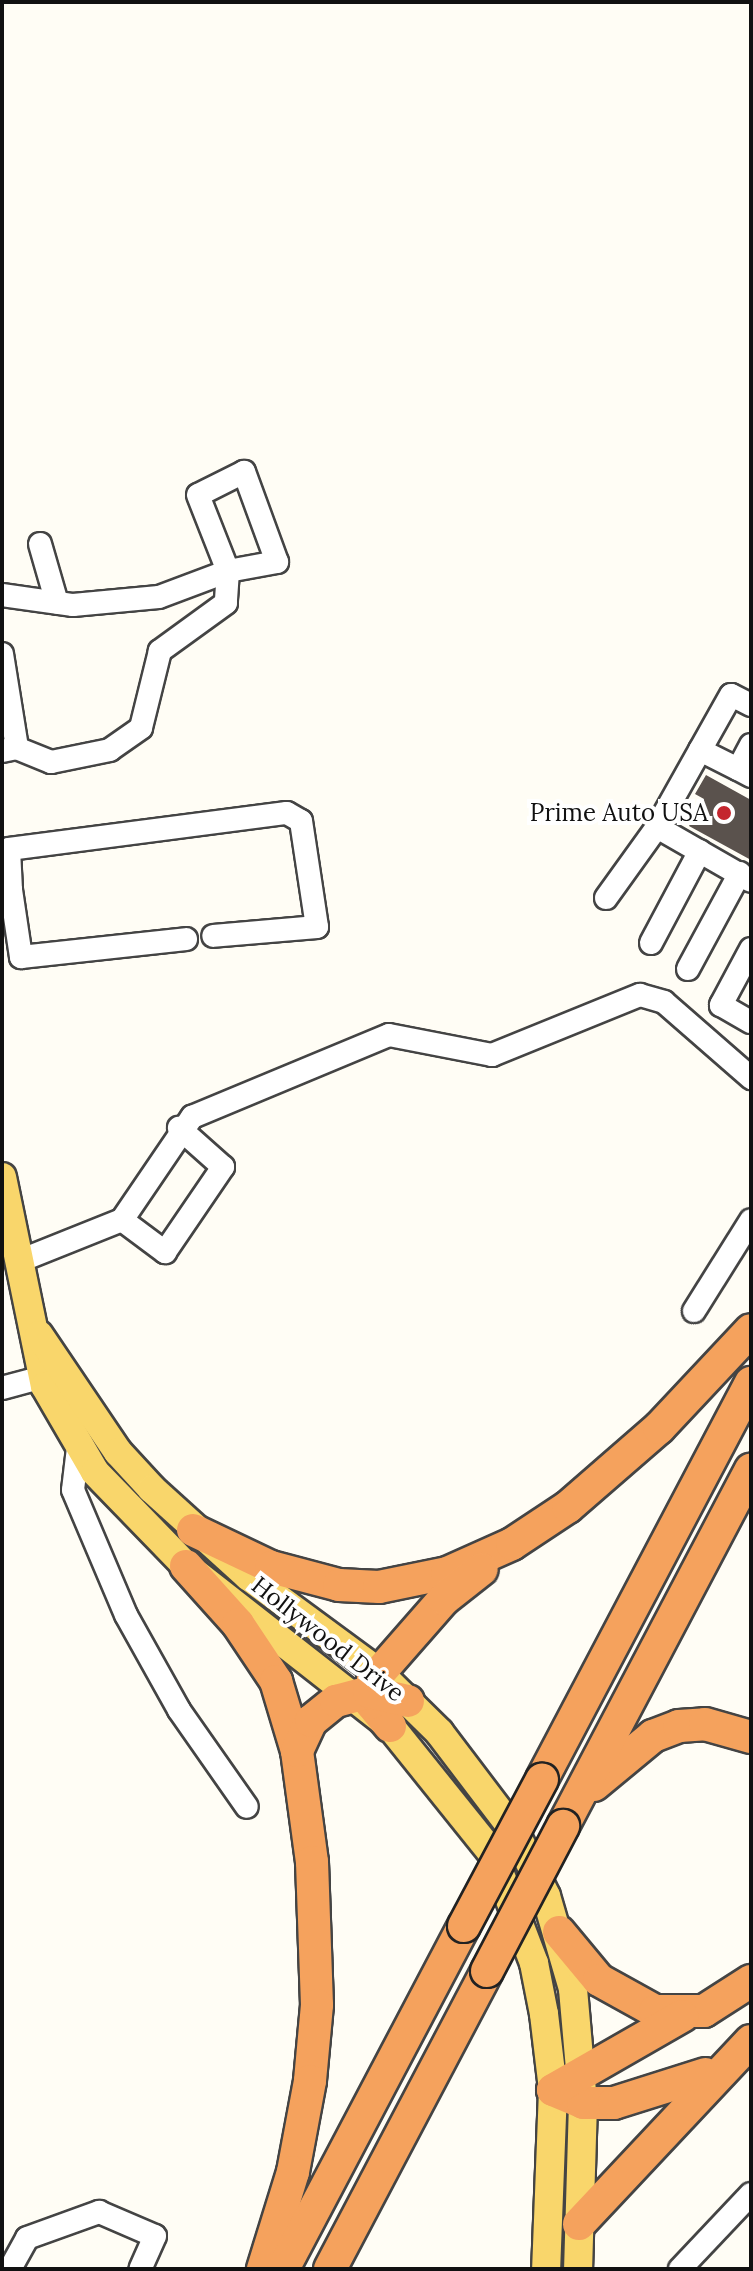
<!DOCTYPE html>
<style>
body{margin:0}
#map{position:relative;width:753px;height:2271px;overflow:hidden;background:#fffdf5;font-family:Lora,serif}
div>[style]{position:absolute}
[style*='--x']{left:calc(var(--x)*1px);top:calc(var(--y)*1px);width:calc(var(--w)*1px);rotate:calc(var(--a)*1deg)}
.building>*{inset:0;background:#5a524d}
.roads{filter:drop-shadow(2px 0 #444) drop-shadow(-2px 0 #444) drop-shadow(0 2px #444) drop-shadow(0 -2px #444)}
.minor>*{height:22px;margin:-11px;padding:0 11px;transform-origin:11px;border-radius:11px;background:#fff}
.major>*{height:28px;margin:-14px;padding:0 14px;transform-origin:14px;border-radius:14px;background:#f9d66b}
.highway>*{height:32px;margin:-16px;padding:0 16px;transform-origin:16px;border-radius:16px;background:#f5a25d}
.bridges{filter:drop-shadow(2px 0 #222) drop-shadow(-2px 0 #222) drop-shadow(0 2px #222) drop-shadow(0 -2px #222)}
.highway-bridge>*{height:32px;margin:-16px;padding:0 16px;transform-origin:16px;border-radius:16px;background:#f5a25d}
.dots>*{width:22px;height:22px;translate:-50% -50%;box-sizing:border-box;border:4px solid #fff;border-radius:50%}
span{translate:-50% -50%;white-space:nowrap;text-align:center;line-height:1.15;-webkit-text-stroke:8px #fff;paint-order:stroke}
.poi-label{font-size:24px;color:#111}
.right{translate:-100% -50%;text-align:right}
.street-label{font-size:24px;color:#111}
.frame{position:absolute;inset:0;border:4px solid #111;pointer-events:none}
</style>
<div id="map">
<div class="building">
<div style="clip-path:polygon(706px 775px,751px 800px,751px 860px,689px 826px,704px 799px,695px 794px)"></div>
</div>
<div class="roads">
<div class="minor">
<div style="--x:40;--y:544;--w:61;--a:73.9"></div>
<div style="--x:2;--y:595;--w:72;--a:8"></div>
<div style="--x:73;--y:605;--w:86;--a:-5.3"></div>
<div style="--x:159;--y:597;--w:74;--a:-20.6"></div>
<div style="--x:228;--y:571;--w:50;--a:-10.4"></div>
<div style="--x:277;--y:562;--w:96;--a:-110.1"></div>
<div style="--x:244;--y:472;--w:51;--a:153.4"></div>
<div style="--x:198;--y:495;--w:82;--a:68.5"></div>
<div style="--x:228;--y:571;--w:32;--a:94"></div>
<div style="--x:226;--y:603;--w:82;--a:144"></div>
<div style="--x:160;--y:651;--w:79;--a:103.9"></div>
<div style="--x:141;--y:728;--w:38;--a:145"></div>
<div style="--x:110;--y:750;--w:60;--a:168.5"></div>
<div style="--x:51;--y:762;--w:37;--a:-158"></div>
<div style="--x:2;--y:654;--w:95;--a:80.9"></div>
<div style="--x:17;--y:748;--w:15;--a:169"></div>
<div style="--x:751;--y:705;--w:22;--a:-153"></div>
<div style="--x:731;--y:695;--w:151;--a:119.3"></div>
<div style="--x:657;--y:827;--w:108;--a:29.9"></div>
<div style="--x:751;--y:745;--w:27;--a:118"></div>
<div style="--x:738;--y:769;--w:15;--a:28"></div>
<div style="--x:700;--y:750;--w:42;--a:26.6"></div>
<div style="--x:11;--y:890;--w:68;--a:81.5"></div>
<div style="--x:21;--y:957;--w:166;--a:-6.2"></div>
<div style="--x:2;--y:891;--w:9;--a:-6"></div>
<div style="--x:11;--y:890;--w:41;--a:-92.8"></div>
<div style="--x:9;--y:849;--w:280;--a:-7.4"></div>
<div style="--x:287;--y:813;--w:16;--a:30"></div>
<div style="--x:301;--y:821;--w:107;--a:81.4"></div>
<div style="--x:317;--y:927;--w:104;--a:175.1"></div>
<div style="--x:606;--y:898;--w:87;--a:-54.3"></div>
<div style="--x:651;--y:943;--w:104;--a:-62"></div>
<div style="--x:751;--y:949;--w:64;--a:118.2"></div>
<div style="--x:721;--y:1005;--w:34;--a:30"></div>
<div style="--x:688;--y:969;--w:109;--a:-61.6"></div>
<div style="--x:122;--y:1220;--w:54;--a:36.7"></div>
<div style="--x:165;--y:1252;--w:103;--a:-55.7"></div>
<div style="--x:223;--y:1167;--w:59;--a:-138.4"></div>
<div style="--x:17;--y:1262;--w:113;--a:-21.8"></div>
<div style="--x:122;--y:1220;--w:125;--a:-55.8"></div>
<div style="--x:192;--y:1117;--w:213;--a:-22.6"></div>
<div style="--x:389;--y:1035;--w:105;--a:11"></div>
<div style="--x:492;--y:1055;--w:160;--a:-22.1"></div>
<div style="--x:640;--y:995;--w:25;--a:16"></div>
<div style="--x:664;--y:1002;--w:116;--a:41.1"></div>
<div style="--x:694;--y:1311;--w:107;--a:-57.9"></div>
<div style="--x:2;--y:1388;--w:42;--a:-15"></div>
<div style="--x:78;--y:1448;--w:42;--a:96.8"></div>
<div style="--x:73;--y:1490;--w:136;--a:67"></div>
<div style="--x:126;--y:1615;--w:109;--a:60.8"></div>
<div style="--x:179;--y:1710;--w:118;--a:55"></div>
<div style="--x:10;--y:2269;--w:35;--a:-61"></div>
<div style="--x:27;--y:2238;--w:77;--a:-19.9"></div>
<div style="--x:99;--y:2212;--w:61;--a:23.2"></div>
<div style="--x:155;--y:2236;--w:36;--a:114"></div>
<div style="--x:680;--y:2269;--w:103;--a:-46.6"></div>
</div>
<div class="major">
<div style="--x:2;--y:1177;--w:213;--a:78.4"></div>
<div style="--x:45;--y:1386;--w:99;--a:59.8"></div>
<div style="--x:95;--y:1472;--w:131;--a:45.9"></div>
<div style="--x:186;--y:1566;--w:259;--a:38.1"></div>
<div style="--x:390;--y:1726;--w:163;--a:51.2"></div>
<div style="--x:492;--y:1853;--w:118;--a:69.1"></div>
<div style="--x:534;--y:1963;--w:52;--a:78.9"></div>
<div style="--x:544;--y:2014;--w:77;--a:83.2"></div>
<div style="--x:553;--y:2090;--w:179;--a:92.2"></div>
<div style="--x:39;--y:1335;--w:141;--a:56"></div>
<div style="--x:118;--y:1452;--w:50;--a:47.4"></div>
<div style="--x:152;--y:1489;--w:130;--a:42.2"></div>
<div style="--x:248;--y:1576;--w:162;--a:36.4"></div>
<div style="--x:378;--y:1672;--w:86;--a:44.5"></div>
<div style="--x:439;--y:1732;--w:126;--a:52.8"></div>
<div style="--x:515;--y:1832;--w:71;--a:64.2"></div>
<div style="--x:546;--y:1896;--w:97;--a:73.8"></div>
<div style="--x:573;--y:1989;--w:114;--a:85"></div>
<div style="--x:583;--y:2103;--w:166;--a:91.7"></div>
</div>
<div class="highway">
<div style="--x:193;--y:1530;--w:86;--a:25.4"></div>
<div style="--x:271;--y:1567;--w:70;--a:14.8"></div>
<div style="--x:339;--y:1585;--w:40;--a:2.9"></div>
<div style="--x:379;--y:1587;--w:69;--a:-11.6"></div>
<div style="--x:447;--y:1573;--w:71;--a:-24"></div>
<div style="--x:512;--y:1544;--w:67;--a:-33.5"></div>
<div style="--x:568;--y:1507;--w:121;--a:-41"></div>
<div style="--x:659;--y:1428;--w:134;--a:-46.8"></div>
<div style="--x:186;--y:1566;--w:78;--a:48.1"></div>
<div style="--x:238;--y:1624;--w:69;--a:56.3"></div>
<div style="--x:276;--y:1681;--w:73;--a:73.3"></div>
<div style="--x:297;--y:1751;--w:112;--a:82.3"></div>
<div style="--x:312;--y:1862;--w:143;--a:88"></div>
<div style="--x:317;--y:2005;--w:76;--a:95.3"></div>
<div style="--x:310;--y:2081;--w:93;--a:100.6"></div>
<div style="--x:293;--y:2172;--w:102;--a:107.2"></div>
<div style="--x:390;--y:1726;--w:30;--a:-130"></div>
<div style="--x:371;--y:1703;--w:23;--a:-85"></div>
<div style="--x:373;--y:1680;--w:108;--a:-48.8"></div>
<div style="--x:444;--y:1599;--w:48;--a:-38.3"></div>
<div style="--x:297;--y:1751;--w:33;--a:-65"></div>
<div style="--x:311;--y:1721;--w:32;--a:-39"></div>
<div style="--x:336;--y:1701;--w:34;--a:-15"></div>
<div style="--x:369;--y:1692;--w:40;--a:13"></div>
<div style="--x:542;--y:1779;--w:448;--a:-62.2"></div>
<div style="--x:594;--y:1785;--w:77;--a:-39.7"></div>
<div style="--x:653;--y:1736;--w:28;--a:-21"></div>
<div style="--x:679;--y:1726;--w:26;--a:-4"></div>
<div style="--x:705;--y:1724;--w:48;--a:15.8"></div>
<div style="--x:563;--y:1826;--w:403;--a:-62.2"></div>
<div style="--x:559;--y:1932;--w:62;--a:50.2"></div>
<div style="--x:599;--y:1980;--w:64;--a:29"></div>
<div style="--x:655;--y:2011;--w:49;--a:0"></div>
<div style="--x:704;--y:2011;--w:56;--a:-32.6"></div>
<div style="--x:553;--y:2090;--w:33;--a:23"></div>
<div style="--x:583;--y:2103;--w:31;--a:0"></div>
<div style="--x:614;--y:2103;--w:96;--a:-17.5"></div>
<div style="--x:553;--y:2090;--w:149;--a:-29.8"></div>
<div style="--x:579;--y:2224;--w:251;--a:-46.8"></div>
<div style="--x:283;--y:2269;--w:388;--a:-62.2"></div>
<div style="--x:330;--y:2269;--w:337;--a:-62.2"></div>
</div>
</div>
<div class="bridges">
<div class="highway-bridge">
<div style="--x:464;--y:1926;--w:166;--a:-62"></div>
<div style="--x:487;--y:1971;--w:164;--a:-62.3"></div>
</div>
</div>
<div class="dots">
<div style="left:724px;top:813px;background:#c4262e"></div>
</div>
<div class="poi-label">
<span class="right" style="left:708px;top:813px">Prime Auto USA</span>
</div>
<div class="street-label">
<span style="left:328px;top:1639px;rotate:38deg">Hollywood Drive</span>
</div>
<div class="frame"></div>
</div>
